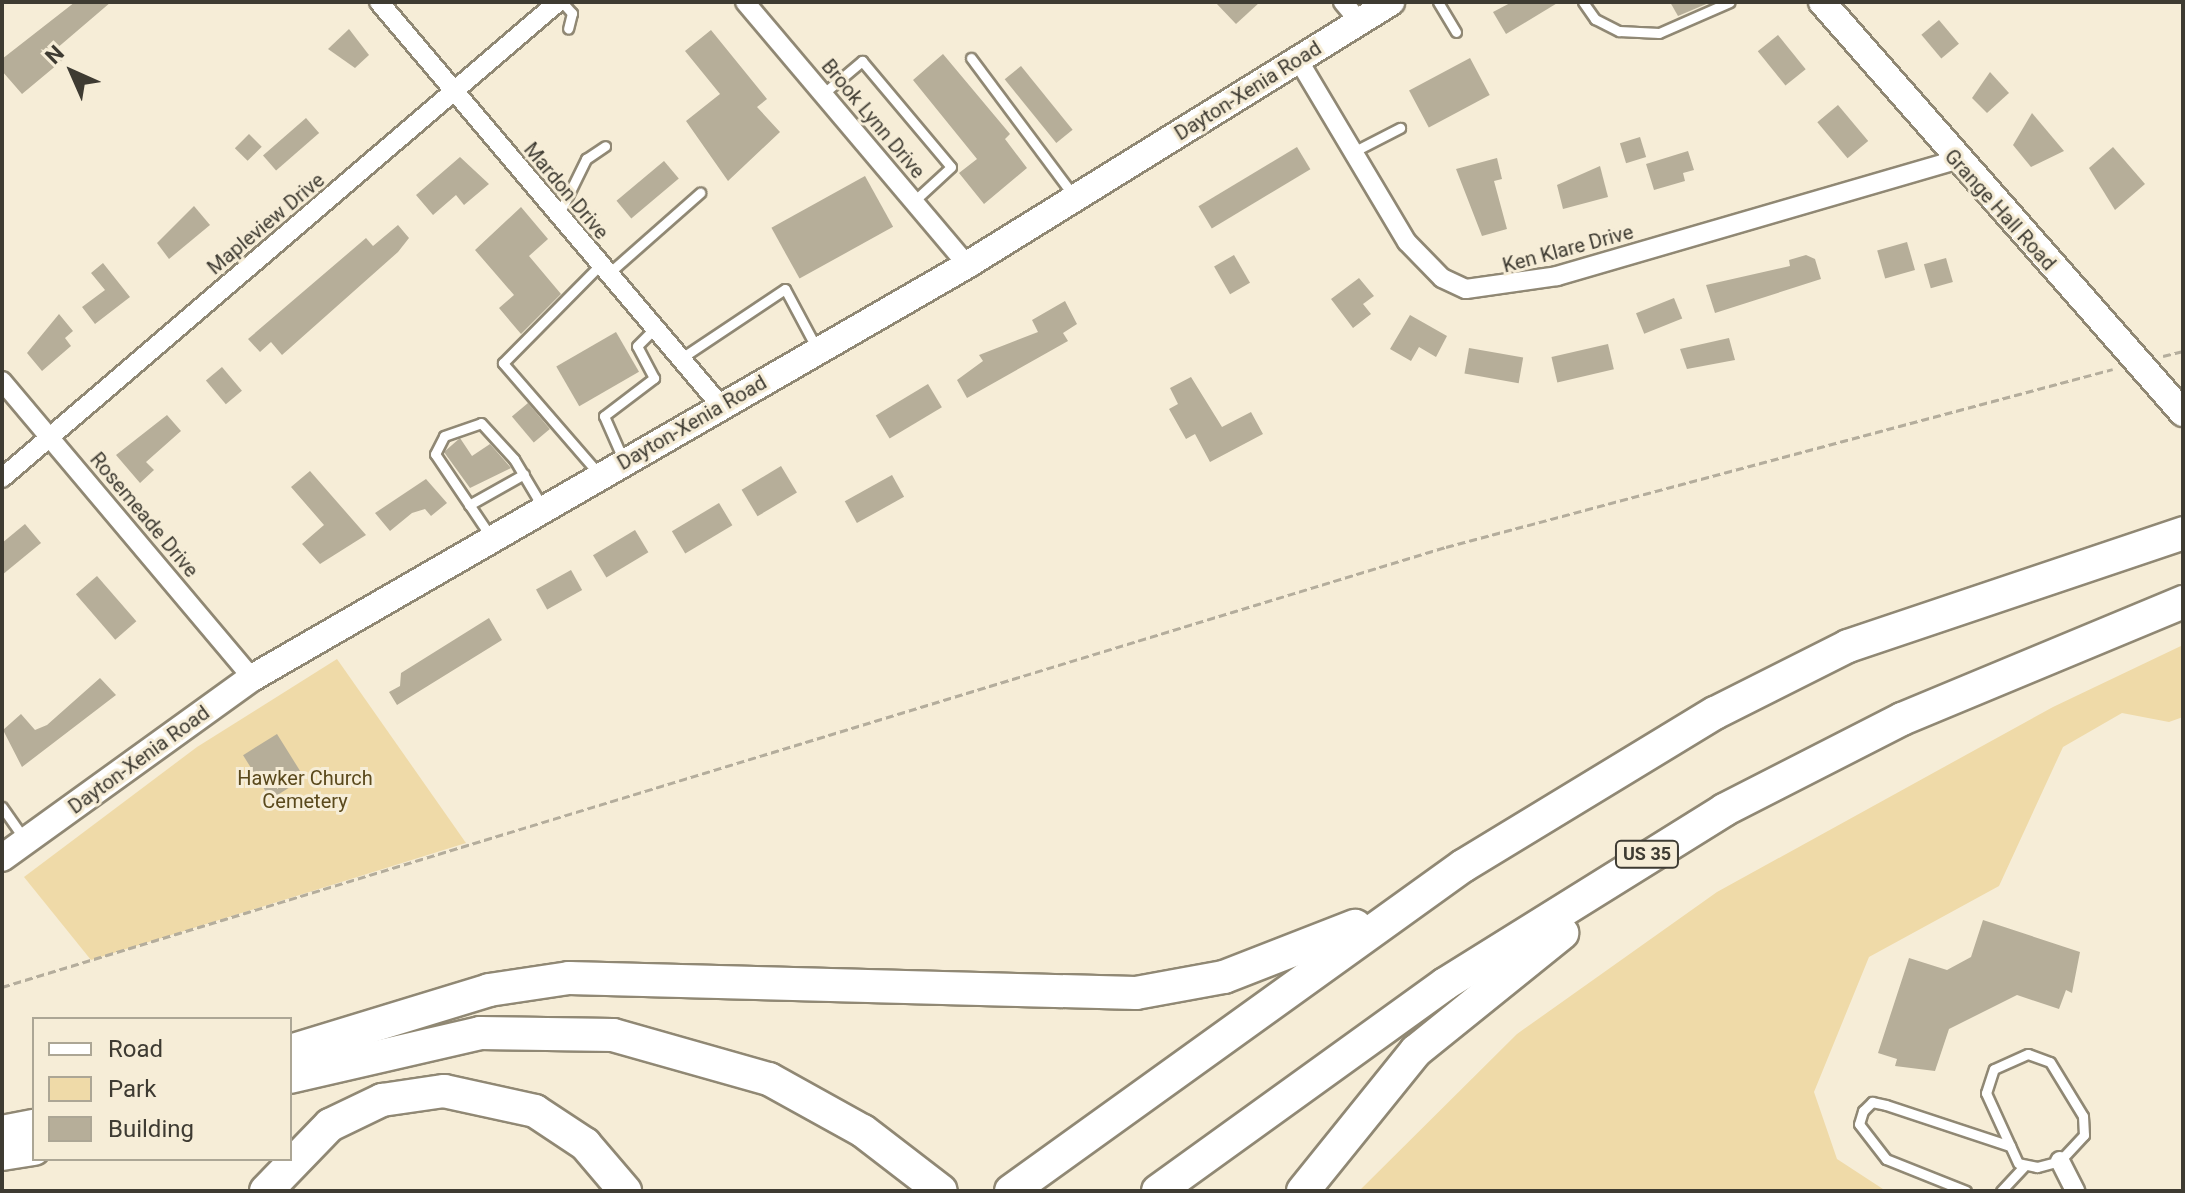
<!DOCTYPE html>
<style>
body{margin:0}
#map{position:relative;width:2185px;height:1193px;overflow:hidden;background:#f6edd7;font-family:Roboto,sans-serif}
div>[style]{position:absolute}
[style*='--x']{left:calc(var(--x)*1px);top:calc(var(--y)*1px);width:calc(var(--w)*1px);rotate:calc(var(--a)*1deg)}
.green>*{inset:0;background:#efdaa8}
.building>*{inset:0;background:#b6ae99;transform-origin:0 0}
.path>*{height:3px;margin-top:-1.5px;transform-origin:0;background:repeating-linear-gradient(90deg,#b4ad9c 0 8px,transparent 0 12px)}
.roads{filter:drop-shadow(2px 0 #908874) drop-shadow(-2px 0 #908874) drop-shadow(0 2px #908874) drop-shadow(0 -2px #908874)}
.service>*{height:9px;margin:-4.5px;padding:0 4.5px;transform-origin:4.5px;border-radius:4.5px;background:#fff}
.minor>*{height:18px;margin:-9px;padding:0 9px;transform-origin:9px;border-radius:9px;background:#fff}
.secondary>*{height:26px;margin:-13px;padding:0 13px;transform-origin:13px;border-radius:13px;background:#fff}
.motorway>*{height:32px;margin:-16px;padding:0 16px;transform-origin:16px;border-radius:16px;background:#fff}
span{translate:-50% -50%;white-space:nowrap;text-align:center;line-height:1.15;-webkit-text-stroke:6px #f6edd7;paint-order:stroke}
.shield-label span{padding:2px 6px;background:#f6edd7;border:2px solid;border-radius:6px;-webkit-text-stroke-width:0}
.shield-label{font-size:18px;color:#3e3b32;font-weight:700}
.street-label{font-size:20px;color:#3e3b32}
.park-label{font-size:20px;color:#5a491c}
.frame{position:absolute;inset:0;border:4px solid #3e3b32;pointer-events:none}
.legend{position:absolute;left:32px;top:1017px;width:260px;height:144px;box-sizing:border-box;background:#f6edd7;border:2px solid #aca695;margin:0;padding:10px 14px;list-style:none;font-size:24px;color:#3e3b32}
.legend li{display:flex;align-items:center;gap:16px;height:40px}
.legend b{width:40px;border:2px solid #aca695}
.north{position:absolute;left:32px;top:32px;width:80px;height:80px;-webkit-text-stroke:6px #f6edd7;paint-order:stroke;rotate:315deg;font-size:22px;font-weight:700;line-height:32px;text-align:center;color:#3e3b32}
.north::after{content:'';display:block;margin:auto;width:28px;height:36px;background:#3e3b32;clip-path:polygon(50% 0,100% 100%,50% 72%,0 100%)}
</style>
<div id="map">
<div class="green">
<div style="clip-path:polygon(2183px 645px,2183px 717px,2169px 722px,2122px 713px,2063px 747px,1999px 886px,1869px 957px,1814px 1092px,1837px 1159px,1886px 1191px,1359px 1191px,1517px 1034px,1717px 892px,2053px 707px)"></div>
<div style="clip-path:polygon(337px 659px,466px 843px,91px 960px,24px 877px,197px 747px)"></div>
</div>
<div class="building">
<div style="clip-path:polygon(75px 2px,111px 2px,56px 49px,64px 59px,22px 94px,2px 71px,2px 59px)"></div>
<div style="clip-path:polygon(1215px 2px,1260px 2px,1236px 24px)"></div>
<div style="clip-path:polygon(1512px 2px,1559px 2px,1506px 34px,1493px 12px)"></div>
<div style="clip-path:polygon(1670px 2px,1711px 2px,1678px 16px)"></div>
<div style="left:1939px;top:20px;width:31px;height:23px;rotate:50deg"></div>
<div style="clip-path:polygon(349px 29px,369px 55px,355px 68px,328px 49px)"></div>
<div style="clip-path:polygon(711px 30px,767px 99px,757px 107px,780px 132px,728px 181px,686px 121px,720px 94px,685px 51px)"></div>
<div style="left:1778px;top:35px;width:44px;height:26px;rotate:51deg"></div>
<div style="clip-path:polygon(943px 54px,1010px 134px,1005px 139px,1027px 168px,984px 204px,959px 173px,977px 159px,913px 80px)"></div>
<div style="left:1470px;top:58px;width:42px;height:69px;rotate:62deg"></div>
<div style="left:1021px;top:66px;width:82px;height:21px;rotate:51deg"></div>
<div style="clip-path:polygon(1990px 72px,2009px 93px,1987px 113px,1972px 98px)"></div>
<div style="left:1838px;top:105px;width:47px;height:27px;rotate:50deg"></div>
<div style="clip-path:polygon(2032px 113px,2064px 151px,2031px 167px,2013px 145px)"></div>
<div style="left:306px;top:118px;width:20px;height:57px;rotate:49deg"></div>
<div style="left:249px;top:134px;width:18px;height:20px;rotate:45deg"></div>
<div style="left:1640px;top:137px;width:21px;height:21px;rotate:73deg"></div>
<div style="left:1297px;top:147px;width:26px;height:115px;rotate:59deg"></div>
<div style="clip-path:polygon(2113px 147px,2145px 184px,2115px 210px,2089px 168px)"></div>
<div style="clip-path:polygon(1688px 151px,1694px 170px,1683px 173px,1685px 181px,1654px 190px,1646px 164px)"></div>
<div style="clip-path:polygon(460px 157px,489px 184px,464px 205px,456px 195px,433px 215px,416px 195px)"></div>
<div style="clip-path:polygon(1497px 158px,1502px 179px,1494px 181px,1507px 229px,1482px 236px,1456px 169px)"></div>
<div style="left:664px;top:161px;width:23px;height:62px;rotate:50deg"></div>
<div style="clip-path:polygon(1600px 166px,1608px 197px,1563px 209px,1557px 185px)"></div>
<div style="left:865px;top:176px;width:58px;height:107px;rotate:61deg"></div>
<div style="clip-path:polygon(194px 206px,210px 225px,169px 259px,157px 243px)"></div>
<div style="clip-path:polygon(521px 207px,548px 239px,529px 256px,561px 294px,521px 334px,499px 308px,514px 295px,475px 250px)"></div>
<div style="clip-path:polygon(398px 225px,409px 238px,398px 252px,282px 355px,271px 342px,260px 352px,248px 339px,366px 238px,373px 246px)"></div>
<div style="left:1907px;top:242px;width:29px;height:31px;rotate:74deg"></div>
<div style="left:1234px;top:255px;width:32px;height:23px;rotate:60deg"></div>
<div style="clip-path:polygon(1806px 255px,1815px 259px,1821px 279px,1715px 313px,1706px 285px,1790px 266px,1789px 260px)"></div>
<div style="left:1946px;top:258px;width:25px;height:23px;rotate:74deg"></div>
<div style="clip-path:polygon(103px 263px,130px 297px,95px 324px,82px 307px,105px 290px,91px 273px)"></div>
<div style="clip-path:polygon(1359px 278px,1374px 296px,1363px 304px,1371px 314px,1353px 328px,1331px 299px)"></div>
<div style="left:1674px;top:298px;width:22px;height:41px;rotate:68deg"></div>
<div style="clip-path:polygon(1065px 301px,1077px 324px,1063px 333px,1068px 341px,967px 398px,957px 380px,983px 361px,979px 355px,1038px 332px,1032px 320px)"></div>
<div style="clip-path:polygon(59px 314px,73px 331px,65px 338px,71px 346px,42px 371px,27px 353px)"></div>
<div style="clip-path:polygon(1410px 315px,1447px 336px,1436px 357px,1419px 347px,1411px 361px,1390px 349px)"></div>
<div style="left:616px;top:332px;width:46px;height:69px;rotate:60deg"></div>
<div style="clip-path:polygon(1729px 338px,1735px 360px,1687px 369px,1680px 349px)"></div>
<div style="left:1608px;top:344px;width:26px;height:58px;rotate:77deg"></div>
<div style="left:1469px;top:348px;width:55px;height:26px;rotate:10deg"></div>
<div style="left:222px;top:367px;width:31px;height:21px;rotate:50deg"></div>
<div style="clip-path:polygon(1191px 377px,1222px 427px,1251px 412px,1263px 434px,1210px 462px,1195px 434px,1186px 439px,1169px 409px,1178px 404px,1170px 388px)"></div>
<div style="left:928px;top:384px;width:27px;height:61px;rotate:59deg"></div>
<div style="left:528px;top:403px;width:34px;height:21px;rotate:50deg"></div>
<div style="clip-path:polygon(167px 415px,181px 431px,146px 462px,154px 470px,140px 483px,116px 455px)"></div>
<div style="clip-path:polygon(460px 438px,472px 456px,490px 444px,511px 468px,470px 488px,444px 452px)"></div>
<div style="left:781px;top:466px;width:31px;height:46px;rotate:59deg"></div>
<div style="clip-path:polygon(310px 471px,366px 535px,320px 564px,302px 544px,324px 525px,291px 487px)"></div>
<div style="left:892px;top:475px;width:25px;height:54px;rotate:61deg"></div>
<div style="clip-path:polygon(426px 479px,447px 503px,431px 516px,425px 509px,412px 513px,390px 531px,375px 513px)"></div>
<div style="left:719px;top:503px;width:26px;height:55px;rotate:59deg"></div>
<div style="clip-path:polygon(25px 524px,41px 543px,2px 575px,2px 543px)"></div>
<div style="left:635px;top:530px;width:26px;height:49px;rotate:59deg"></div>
<div style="left:571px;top:570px;width:23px;height:40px;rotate:61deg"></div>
<div style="left:97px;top:576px;width:60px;height:28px;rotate:49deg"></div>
<div style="clip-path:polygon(489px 618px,502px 640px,397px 705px,389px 692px,400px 686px,401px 673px)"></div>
<div style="clip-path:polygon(100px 678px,116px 695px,22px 767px,3px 730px,21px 714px,35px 730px,47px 725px)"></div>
<div style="left:277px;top:734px;width:52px;height:40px;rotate:58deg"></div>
<div style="clip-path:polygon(1983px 920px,2080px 952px,2072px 993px,2066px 990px,2059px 1009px,2017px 995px,1949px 1029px,1935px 1071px,1895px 1066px,1897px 1059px,1878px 1053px,1909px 958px,1947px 970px,1971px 957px)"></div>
</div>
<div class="path">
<div style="--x:2163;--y:356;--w:21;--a:-14"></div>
<div style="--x:2;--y:987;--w:1510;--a:-16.95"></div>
<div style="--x:1446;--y:547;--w:690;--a:-14.94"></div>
</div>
<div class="roads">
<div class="service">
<div style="--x:562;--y:2;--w:15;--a:48"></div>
<div style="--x:572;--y:13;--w:16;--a:104"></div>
<div style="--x:1438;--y:2;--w:35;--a:59"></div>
<div style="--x:1583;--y:2;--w:21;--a:55"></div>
<div style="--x:1595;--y:19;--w:27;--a:27"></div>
<div style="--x:1619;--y:31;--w:40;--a:2.9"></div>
<div style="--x:1659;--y:33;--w:77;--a:-23.6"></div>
<div style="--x:971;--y:58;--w:171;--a:53.3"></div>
<div style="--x:824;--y:93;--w:50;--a:-40.1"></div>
<div style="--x:862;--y:61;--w:138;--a:50"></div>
<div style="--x:951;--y:167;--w:50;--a:137.4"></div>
<div style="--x:1353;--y:152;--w:53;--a:-27.1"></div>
<div style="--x:558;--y:216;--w:64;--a:-63.8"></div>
<div style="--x:586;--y:159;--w:23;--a:-34"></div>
<div style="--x:608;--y:274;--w:123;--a:-41.4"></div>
<div style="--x:680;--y:359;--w:126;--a:-33.7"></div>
<div style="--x:785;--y:289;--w:66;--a:61.9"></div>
<div style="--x:623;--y:459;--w:47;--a:-113.8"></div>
<div style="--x:604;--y:416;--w:63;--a:-37.2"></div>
<div style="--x:654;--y:378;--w:36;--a:-118"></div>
<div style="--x:637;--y:346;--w:24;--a:-45"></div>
<div style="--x:599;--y:474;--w:147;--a:-130.9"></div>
<div style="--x:503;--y:363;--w:138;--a:-45.3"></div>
<div style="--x:469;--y:505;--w:63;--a:-29.4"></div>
<div style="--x:491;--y:537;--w:100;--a:-124"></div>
<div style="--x:435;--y:454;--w:20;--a:-63"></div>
<div style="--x:444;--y:436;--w:39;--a:-19"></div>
<div style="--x:481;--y:423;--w:49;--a:47.5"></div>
<div style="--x:514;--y:459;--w:55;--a:59.2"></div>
<div style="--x:2;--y:807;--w:38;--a:55"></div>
<div style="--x:2028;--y:1054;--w:23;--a:20"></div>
<div style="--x:2050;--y:1062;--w:63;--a:58.6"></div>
<div style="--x:2083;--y:1116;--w:19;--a:87"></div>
<div style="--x:2084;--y:1135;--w:35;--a:133"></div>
<div style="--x:2060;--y:1161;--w:24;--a:165"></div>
<div style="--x:2037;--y:1167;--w:19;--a:-168"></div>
<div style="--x:2018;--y:1163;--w:77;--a:-114.6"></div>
<div style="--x:1986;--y:1093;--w:25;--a:-72"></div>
<div style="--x:1994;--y:1069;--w:37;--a:-24"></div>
<div style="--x:1966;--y:1191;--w:86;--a:-158.2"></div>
<div style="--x:1886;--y:1159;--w:44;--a:-127.6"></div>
<div style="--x:1859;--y:1124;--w:14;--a:-73"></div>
<div style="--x:1863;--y:1111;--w:13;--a:-45"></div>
<div style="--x:1872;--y:1102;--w:14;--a:12"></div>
<div style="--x:1886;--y:1105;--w:131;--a:18.3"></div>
<div style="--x:2001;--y:1191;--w:35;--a:-47"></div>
</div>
<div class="minor">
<div style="--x:379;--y:2;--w:529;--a:49.75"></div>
<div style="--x:745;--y:2;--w:344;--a:49.8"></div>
<div style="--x:1343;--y:2;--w:25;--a:50"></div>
<div style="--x:1299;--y:61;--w:211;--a:59.2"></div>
<div style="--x:1407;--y:242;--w:50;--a:45.8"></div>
<div style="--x:1442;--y:278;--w:26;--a:25"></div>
<div style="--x:1466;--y:289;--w:92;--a:-8.1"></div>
<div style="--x:1557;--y:276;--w:415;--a:-16.2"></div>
<div style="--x:2;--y:381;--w:388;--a:49.9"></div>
<div style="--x:2;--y:478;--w:732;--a:-40.57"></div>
<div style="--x:2060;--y:1161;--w:34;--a:63"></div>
</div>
<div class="secondary">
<div style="--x:1822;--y:2;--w:547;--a:48.71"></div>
<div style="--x:2;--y:858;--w:308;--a:-35.8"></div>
<div style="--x:252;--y:678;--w:826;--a:-30.01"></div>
<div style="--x:967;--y:265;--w:499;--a:-31.8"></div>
</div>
<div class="motorway">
<div style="--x:290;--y:1051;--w:208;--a:-17"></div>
<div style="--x:489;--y:990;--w:81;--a:-8.5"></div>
<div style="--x:569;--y:978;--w:567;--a:1.52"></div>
<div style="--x:1136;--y:993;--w:89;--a:-10.3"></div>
<div style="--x:1224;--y:977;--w:141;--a:-21.3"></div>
<div style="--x:290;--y:1077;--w:195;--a:-13"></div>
<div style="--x:480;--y:1033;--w:133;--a:0.9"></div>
<div style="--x:613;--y:1035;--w:162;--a:15.8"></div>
<div style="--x:769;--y:1079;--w:107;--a:29"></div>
<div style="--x:863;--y:1131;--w:98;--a:37.6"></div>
<div style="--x:2;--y:1132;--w:33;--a:-11"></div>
<div style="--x:2;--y:1154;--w:32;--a:-9"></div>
<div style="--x:266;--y:1191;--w:92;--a:-45.9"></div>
<div style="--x:330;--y:1125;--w:58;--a:-25.7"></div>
<div style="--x:382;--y:1100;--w:63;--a:-8.3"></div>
<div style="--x:444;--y:1091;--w:93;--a:12.4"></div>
<div style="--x:535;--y:1111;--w:60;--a:33.4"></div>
<div style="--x:585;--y:1144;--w:62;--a:49.6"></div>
<div style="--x:1011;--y:1191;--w:557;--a:-35.72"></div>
<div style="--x:1463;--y:866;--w:295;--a:-31.3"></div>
<div style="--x:1715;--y:713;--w:149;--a:-26.7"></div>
<div style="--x:1848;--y:646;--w:354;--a:-18.6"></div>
<div style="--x:1158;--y:1191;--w:354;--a:-35.8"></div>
<div style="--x:1445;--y:984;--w:329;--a:-31.9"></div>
<div style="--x:1724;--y:810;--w:200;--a:-27.1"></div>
<div style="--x:1902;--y:719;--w:304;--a:-22.6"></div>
<div style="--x:1303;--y:1191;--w:180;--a:-51.1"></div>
<div style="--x:1416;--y:1051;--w:188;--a:-38.9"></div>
</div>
</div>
<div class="shield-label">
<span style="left:1647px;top:854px">US 35</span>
</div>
<div class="street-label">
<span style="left:1248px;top:91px;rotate:-32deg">Dayton-Xenia Road</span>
<span style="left:873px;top:119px;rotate:50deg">Brook Lynn Drive</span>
<span style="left:566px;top:191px;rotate:50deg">Mardon Drive</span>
<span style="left:2000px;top:210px;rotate:48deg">Grange Hall Road</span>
<span style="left:266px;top:224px;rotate:-40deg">Mapleview Drive</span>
<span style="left:1568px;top:249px;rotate:-15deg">Ken Klare Drive</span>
<span style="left:692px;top:423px;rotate:-30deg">Dayton-Xenia Road</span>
<span style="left:144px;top:515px;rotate:50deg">Rosemeade Drive</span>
<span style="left:139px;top:760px;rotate:-36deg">Dayton-Xenia Road</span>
</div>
<div class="park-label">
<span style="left:305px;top:790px">Hawker Church<br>Cemetery</span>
</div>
<div class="frame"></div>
<ul class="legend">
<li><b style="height:10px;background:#fff"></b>Road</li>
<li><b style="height:22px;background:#efdaa8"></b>Park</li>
<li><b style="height:22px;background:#b6ae99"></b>Building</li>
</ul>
<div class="north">N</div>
</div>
